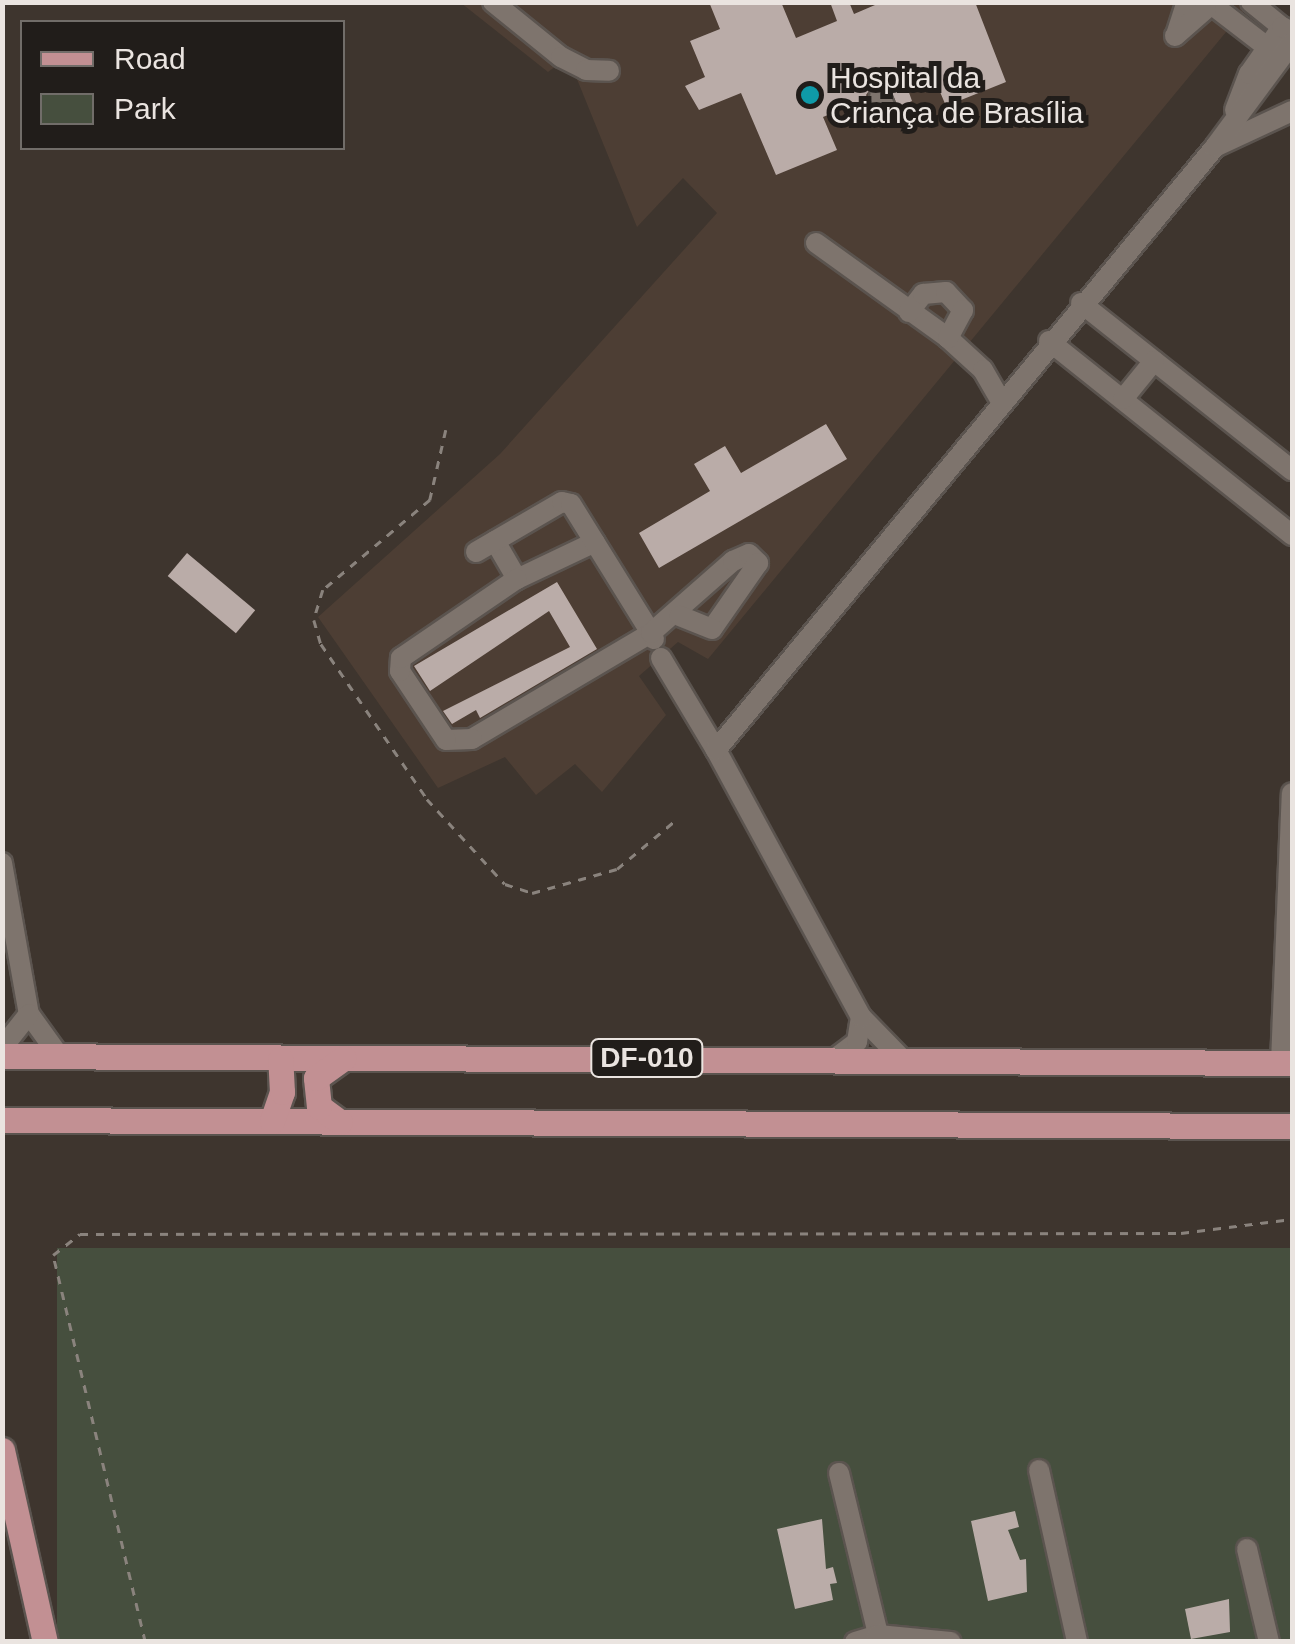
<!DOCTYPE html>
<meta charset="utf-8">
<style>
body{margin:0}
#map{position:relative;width:1295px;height:1644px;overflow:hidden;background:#3e352e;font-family:Arial,sans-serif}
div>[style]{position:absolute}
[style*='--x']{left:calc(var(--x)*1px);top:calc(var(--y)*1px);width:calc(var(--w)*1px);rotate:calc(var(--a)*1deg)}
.built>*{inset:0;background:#4d3e34}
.green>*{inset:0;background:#464f3e;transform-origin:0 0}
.building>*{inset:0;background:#baaca8;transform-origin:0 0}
.path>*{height:2.5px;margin-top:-1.25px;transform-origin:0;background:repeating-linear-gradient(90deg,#8a837d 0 8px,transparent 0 16px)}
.roads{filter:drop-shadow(2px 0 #5b544f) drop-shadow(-2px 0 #5b544f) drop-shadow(0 2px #5b544f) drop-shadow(0 -2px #5b544f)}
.minor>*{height:20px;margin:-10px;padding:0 10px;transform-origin:10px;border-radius:10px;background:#7e746d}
.major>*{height:25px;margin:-12.5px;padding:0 12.5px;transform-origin:12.5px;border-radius:12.5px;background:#c29093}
.dots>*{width:28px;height:28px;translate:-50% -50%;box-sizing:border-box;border:5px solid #211d1a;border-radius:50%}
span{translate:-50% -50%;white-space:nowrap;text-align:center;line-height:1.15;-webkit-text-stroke:10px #211d1a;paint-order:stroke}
.shield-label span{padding:2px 8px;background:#211d1a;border:2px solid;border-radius:8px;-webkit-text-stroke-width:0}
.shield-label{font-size:28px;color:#eae4e0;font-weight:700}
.poi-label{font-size:30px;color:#eae4e0}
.left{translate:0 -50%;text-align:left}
.frame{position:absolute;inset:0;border:5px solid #eae4e0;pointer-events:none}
.legend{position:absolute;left:20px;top:20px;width:325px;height:130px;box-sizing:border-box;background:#211d1a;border:2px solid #716d69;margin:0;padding:12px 18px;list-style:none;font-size:30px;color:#eae4e0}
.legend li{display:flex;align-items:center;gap:20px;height:50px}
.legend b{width:50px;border:2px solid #716d69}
</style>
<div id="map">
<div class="built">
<div style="clip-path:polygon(461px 3px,1250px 3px,708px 659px,678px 642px,639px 676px,666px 715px,602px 792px,575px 764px,536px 795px,505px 757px,438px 788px,318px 617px,500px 454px,717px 213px,683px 178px,637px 227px,568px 57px,548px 72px)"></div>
</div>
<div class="green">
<div style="left:57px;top:1248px;width:1235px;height:403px"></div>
</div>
<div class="building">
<div style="clip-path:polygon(709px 2px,781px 2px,796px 38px,837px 21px,830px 2px,849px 2px,854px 14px,882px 2px,975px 2px,1006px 82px,946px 106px,932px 73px,906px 84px,912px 101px,898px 107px,889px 86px,874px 84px,866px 95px,875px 116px,862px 122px,855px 104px,823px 117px,837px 150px,776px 175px,741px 93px,699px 110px,685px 86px,705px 77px,690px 41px,720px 29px)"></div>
<div style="clip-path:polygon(826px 424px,847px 459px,659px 568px,639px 533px,710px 491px,694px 464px,725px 446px,741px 473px)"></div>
<div style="left:187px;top:553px;width:89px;height:30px;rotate:40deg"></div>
<div style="clip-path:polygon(557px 582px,597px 649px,480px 718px,476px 710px,452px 724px,443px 711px,570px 647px,549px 611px,430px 691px,414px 666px)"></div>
<div style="clip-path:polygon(1015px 1511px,1019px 1527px,1008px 1530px,1020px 1560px,1026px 1559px,1027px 1592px,988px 1601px,971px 1521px)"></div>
<div style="clip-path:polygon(822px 1519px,826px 1569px,833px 1567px,837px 1583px,830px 1584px,833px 1600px,795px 1609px,777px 1529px)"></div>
<div style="clip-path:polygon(1229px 1599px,1230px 1632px,1191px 1639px,1185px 1609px)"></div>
</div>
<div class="path">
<div style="--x:446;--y:430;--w:72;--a:102.9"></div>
<div style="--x:430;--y:500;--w:140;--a:139.9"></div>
<div style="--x:323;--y:590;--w:31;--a:107"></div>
<div style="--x:314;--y:620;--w:25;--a:74"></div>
<div style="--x:321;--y:644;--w:188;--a:55.6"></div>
<div style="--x:427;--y:799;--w:115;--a:47.5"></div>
<div style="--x:505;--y:884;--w:28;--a:18"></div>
<div style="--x:532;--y:893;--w:88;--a:-15.8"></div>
<div style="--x:617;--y:869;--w:78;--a:-39.8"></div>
<div style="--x:145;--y:1642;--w:398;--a:-103.4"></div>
<div style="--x:53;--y:1255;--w:34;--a:-38"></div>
<div style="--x:80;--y:1234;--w:1101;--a:-0.05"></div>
<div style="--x:1181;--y:1233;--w:112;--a:-7.2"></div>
</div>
<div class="roads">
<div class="minor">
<div style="--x:493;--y:2;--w:87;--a:39"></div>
<div style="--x:561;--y:57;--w:28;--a:27"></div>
<div style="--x:586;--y:70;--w:23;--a:2"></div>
<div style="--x:1251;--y:2;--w:40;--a:39"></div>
<div style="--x:1215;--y:7;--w:66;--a:37.6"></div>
<div style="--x:1176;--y:35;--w:35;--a:-72"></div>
<div style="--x:1175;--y:36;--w:41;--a:-41.1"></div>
<div style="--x:880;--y:96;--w:11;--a:68"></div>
<div style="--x:1235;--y:110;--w:39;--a:-69"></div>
<div style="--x:1249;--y:74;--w:57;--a:-54.9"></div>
<div style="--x:1282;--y:27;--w:11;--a:27"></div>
<div style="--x:1217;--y:146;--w:83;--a:-25"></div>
<div style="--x:816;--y:243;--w:163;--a:35.7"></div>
<div style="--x:948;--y:338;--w:47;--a:42.4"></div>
<div style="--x:983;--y:370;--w:34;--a:60"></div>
<div style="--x:1081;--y:303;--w:269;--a:38.4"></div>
<div style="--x:909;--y:312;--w:23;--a:-52"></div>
<div style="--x:923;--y:294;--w:23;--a:-5"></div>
<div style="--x:946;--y:292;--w:25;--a:47"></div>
<div style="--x:963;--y:310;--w:32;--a:118"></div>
<div style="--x:1049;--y:341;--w:311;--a:38.6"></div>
<div style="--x:1123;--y:399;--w:49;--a:-50.8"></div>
<div style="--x:495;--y:541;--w:44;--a:59.9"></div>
<div style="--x:517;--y:579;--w:86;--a:-25.4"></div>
<div style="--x:476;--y:552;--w:99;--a:-30.2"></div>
<div style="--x:562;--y:502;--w:9;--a:13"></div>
<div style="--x:571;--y:504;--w:152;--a:58.2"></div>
<div style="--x:651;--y:633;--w:208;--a:149.4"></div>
<div style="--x:472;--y:739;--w:26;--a:178"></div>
<div style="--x:446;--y:740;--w:83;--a:-123.7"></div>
<div style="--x:400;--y:671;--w:13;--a:-86"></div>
<div style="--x:401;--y:658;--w:140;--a:-34.3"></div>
<div style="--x:654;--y:639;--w:7;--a:-117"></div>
<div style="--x:651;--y:633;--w:109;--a:-41.3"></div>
<div style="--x:733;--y:561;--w:17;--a:-24"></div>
<div style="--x:749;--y:554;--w:13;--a:45"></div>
<div style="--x:758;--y:563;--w:80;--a:124.9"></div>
<div style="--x:712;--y:629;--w:35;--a:-158"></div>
<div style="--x:661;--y:658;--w:107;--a:59.1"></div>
<div style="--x:2;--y:863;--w:153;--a:79.9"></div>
<div style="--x:29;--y:1014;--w:53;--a:54.2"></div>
<div style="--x:2;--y:1048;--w:43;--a:-51.5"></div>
<div style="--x:833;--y:1060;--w:30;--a:-37"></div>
<div style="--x:857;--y:1042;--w:25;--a:-81"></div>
<div style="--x:903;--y:1060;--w:60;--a:-134.3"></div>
<div style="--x:861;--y:1017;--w:304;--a:-118.5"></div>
<div style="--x:716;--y:750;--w:783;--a:-50.39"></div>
<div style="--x:1215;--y:147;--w:129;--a:-53.5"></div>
<div style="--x:1281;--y:1063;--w:270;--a:-87.7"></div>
<div style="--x:1039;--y:1470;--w:176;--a:77.5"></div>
<div style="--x:839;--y:1473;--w:174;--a:76.4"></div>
<div style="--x:1247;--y:1549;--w:96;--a:76.7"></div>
<div style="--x:855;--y:1642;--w:24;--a:-17"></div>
<div style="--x:878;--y:1635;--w:73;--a:5.5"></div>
</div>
<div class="major">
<div style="--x:2;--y:1056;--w:1290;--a:0.31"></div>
<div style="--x:2;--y:1120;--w:1290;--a:0.27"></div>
<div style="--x:272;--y:1121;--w:31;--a:-71"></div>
<div style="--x:282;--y:1092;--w:33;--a:-93"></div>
<div style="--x:340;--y:1122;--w:26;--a:-144"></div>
<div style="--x:319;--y:1107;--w:29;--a:-96"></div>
<div style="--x:316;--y:1078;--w:34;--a:-36"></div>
<div style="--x:2;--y:1450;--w:197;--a:77.4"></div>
</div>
</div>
<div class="dots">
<div style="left:810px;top:95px;background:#0f9aa8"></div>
</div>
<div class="shield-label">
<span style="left:647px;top:1058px">DF-010</span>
</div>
<div class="poi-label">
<span class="left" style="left:830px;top:95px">Hospital da<br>Criança de Brasília</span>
</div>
<div class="frame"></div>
<ul class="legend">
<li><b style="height:12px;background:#c29093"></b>Road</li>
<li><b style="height:28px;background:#464f3e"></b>Park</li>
</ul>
</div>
